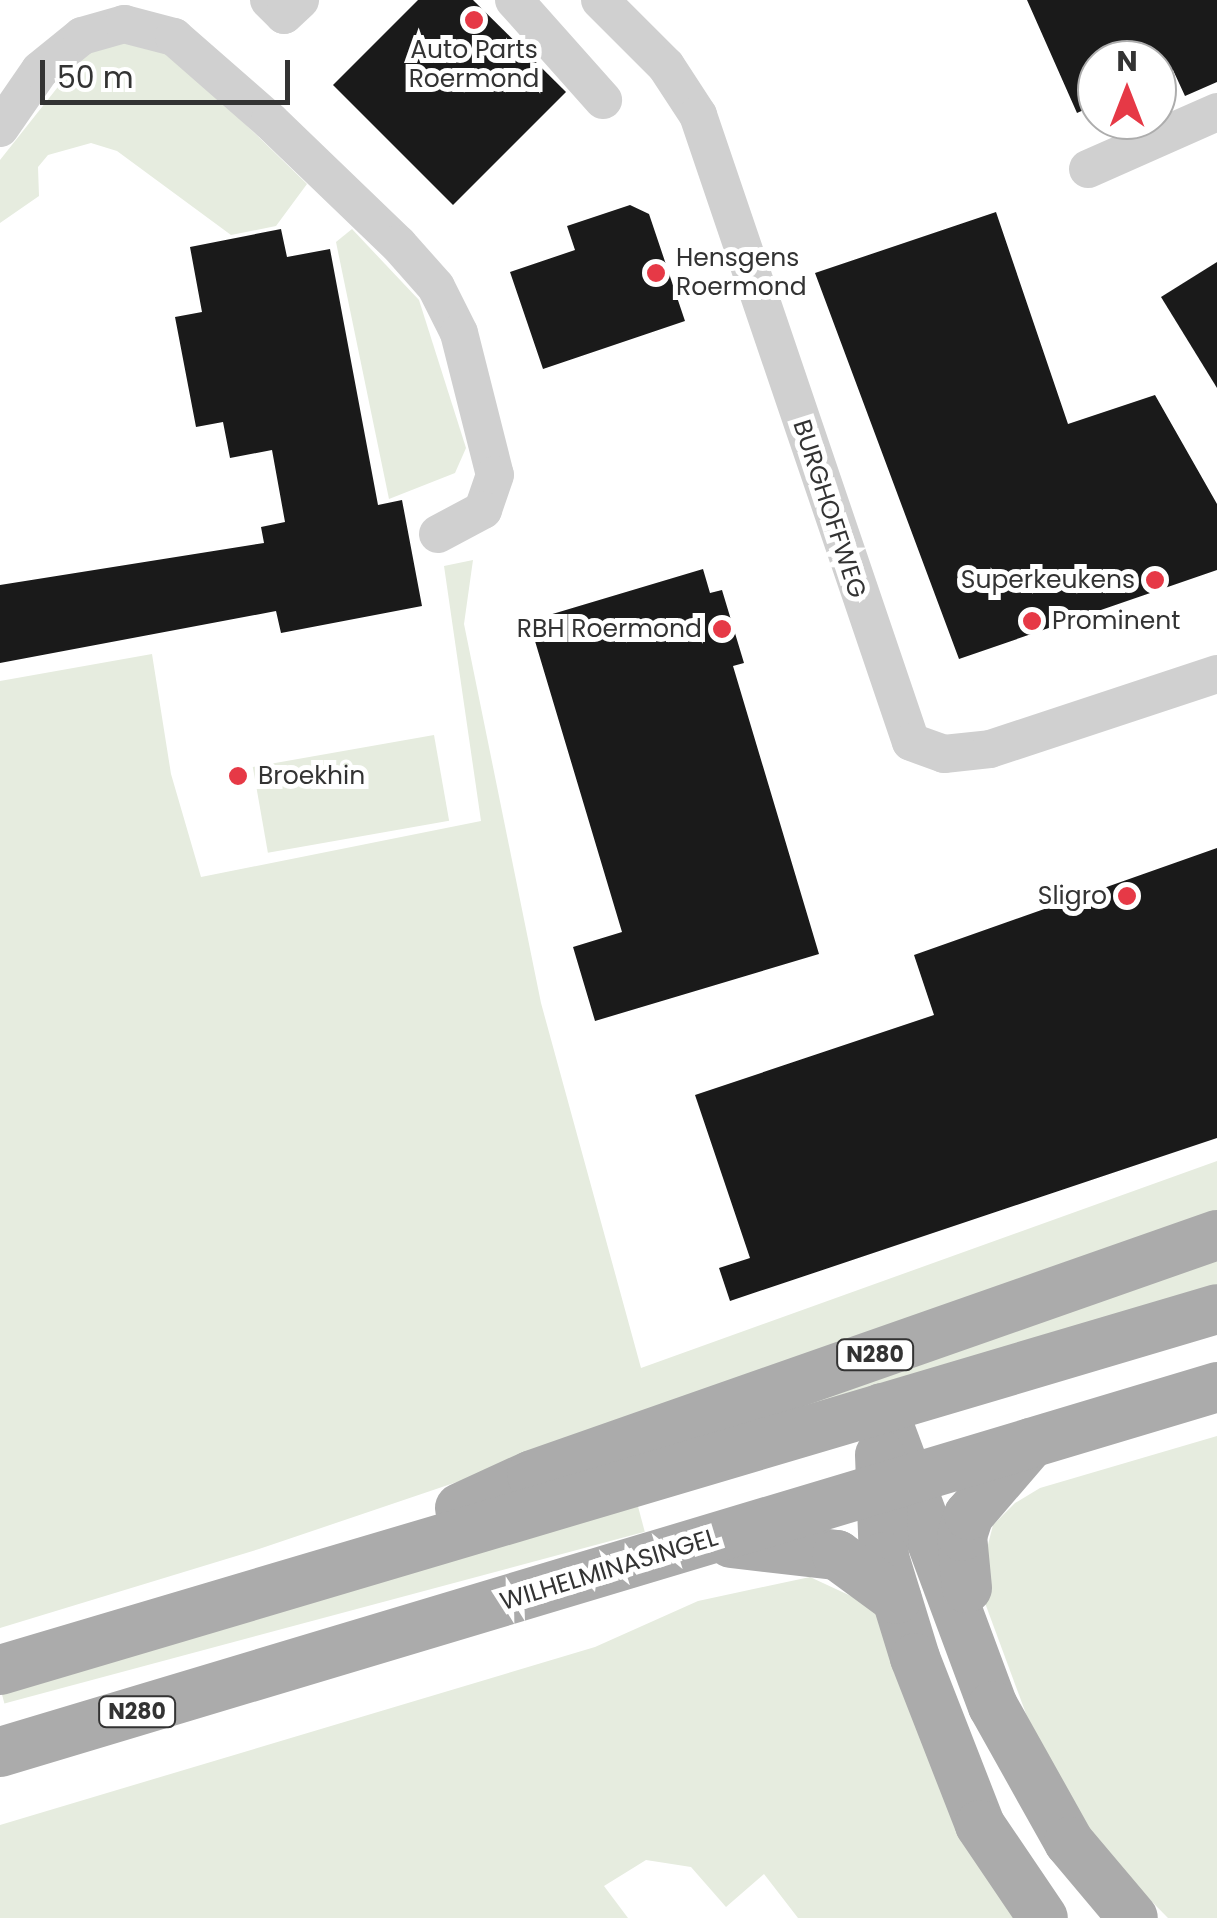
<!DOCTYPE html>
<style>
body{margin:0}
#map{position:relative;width:1217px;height:1918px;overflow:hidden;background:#fff;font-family:Poppins,sans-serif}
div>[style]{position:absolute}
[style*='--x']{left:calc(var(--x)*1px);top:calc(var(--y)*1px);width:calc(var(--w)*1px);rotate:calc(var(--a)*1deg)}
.green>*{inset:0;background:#e6ecdf;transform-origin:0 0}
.building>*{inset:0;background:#1a1a1a}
.minor>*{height:38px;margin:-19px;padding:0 19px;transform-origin:19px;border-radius:19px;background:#d0d0d0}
.major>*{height:50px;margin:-25px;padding:0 25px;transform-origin:25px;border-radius:25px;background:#ababab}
.dots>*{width:28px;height:28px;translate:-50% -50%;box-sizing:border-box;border:5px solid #fff;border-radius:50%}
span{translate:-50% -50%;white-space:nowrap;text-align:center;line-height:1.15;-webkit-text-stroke:10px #fff;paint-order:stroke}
.shield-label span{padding:2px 8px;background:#fff;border:2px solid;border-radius:8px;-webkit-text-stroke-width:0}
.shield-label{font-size:22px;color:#333;font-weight:700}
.poi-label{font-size:25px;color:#333}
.left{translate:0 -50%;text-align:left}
.right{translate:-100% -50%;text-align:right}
.street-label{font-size:25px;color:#333}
.north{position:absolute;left:1077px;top:40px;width:100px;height:100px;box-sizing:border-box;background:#fff;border:2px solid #adadad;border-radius:50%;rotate:0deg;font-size:28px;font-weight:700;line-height:40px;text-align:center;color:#333}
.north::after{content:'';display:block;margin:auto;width:35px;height:45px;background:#e63946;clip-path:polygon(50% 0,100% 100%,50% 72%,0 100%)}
.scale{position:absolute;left:40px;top:60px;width:250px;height:45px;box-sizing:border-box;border:5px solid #333;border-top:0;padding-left:12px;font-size:30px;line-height:35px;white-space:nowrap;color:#333;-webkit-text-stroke:8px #fff;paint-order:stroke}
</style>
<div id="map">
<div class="green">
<div style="clip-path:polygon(116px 42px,169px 50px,307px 184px,276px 226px,231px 235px,117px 151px,91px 143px,48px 155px,38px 167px,39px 196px,0 223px,0 160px,84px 54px)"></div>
<div style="clip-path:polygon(352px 229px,419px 300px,466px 448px,455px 473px,389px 499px,336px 242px)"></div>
<div style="clip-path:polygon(473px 560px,464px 624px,541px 1003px,641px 1368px,1217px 1161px,1217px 1225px,259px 1549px,0 1628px,0 681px,152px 654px,171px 774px,201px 877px,481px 821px,444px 566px)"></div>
<div style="left:434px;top:735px;width:87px;height:184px;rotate:80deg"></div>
<div style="clip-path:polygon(1217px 1245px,1217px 1285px,547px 1486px)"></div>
<div style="clip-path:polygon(1217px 1436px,1217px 1918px,1168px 1918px,1097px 1846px,1042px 1757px,978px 1584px,993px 1525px,1015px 1503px,1040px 1488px)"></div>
<div style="left:636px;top:1499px;width:34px;height:663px;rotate:75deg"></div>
<div style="clip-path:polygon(810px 1577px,866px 1603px,894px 1634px,1025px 1918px,798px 1918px,764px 1874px,726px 1907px,691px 1867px,646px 1860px,604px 1886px,628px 1918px,0 1918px,0 1825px,595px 1647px,698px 1601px)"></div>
</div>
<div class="building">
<div style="clip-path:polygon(418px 0,473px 0,566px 92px,453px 205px,333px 85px)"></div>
<div style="clip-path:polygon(1027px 0,1217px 0,1217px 82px,1185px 96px,1173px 70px,1157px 77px,1157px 60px,1097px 60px,1097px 104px,1077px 113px)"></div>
<div style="clip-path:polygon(630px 205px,649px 214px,685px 321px,543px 369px,510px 272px,575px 250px,567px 226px)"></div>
<div style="clip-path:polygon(996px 212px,1068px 424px,1155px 395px,1217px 504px,1217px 570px,959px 659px,815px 273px)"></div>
<div style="clip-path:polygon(281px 229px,287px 257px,330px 249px,378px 505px,402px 500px,422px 606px,281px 633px,276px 611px,0 663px,0 585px,264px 543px,261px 527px,285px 522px,272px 450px,230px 458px,223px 422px,196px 427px,175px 317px,202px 312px,190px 247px)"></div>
<div style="clip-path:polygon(1217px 262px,1217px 388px,1161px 297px)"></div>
<div style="clip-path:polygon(703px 569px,710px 593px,722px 590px,744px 663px,733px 666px,819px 954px,595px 1021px,573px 947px,622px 932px,529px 621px)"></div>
<div style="clip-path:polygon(1217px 848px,1217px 1138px,730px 1301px,719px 1268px,750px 1258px,695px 1095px,934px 1015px,914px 955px)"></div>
</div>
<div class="minor">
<div style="--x:269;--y:0;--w:21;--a:45"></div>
<div style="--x:284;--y:15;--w:22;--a:-43"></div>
<div style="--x:514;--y:0;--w:134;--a:48.3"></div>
<div style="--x:600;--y:0;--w:93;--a:45"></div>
<div style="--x:666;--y:66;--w:59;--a:56.9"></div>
<div style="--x:698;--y:115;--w:662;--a:71.24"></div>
<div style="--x:911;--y:742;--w:35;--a:20"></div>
<div style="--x:944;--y:754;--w:46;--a:-6.2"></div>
<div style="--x:990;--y:749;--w:239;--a:-18.3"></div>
<div style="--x:0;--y:128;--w:70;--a:-55.4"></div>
<div style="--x:40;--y:70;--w:54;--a:-39"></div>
<div style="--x:82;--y:36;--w:44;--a:-15.9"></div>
<div style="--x:124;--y:24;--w:52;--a:14.6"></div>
<div style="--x:174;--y:37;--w:128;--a:41.2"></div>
<div style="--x:270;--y:121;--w:178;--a:43.9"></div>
<div style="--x:398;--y:244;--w:57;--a:48.5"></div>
<div style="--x:436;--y:287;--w:51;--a:63.4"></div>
<div style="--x:459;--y:333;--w:146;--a:75.8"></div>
<div style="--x:495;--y:475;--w:37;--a:109"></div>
<div style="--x:483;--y:510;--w:51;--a:151.9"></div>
<div style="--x:1088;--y:169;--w:141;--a:-23.8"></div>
</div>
<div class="major">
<div style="--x:882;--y:1408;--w:318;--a:69.6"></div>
<div style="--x:993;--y:1706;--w:156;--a:60.8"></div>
<div style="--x:1069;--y:1842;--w:99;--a:49.9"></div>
<div style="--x:880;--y:1455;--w:102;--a:87.8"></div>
<div style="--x:884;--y:1557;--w:106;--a:72.9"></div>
<div style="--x:915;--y:1658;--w:179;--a:68.7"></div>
<div style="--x:980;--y:1825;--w:112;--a:55.9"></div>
<div style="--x:460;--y:1508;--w:79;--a:-24.6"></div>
<div style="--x:532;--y:1475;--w:726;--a:-19.31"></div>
<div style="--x:731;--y:1543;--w:107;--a:6.5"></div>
<div style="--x:837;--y:1555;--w:74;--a:36.3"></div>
<div style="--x:967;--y:1588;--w:52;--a:-95.5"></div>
<div style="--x:962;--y:1536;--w:22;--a:-72"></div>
<div style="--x:969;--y:1515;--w:95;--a:-49.3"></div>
<div style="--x:0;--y:1670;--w:1269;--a:-16.52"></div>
<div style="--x:0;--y:1752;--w:1271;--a:-16.69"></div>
</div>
<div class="dots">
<div style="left:474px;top:20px;background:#e63946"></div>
<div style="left:656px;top:273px;background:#e63946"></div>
<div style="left:1155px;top:580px;background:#e63946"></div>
<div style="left:1032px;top:621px;background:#e63946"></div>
<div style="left:722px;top:629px;background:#e63946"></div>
<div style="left:238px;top:776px;background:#e63946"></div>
<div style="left:1127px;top:896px;background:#e63946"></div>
</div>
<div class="shield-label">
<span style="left:875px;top:1355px">N280</span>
<span style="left:137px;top:1712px">N280</span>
</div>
<div class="poi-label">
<span style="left:474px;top:65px">Auto Parts<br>Roermond</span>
<span class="left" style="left:676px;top:273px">Hensgens<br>Roermond</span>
<span class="right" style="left:1135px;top:580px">Superkeukens</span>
<span class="left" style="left:1052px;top:621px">Prominent</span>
<span class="right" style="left:702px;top:629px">RBH Roermond</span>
<span class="left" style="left:258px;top:776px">Broekhin</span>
<span class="right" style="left:1107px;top:896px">Sligro</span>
</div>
<div class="street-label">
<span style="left:829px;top:509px;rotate:72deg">BURGHOFFWEG</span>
<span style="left:609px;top:1570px;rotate:-17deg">WILHELMINASINGEL</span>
</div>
<div class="north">N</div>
<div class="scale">50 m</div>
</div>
